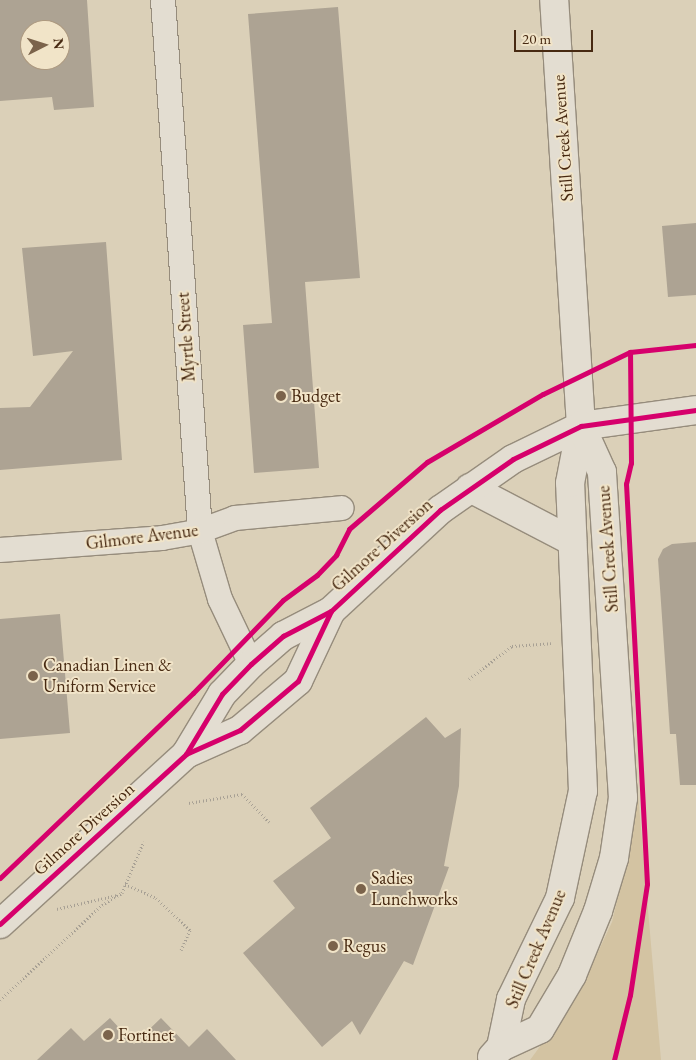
<!DOCTYPE html>
<style>
body{margin:0}
#map{position:relative;width:696px;height:1060px;overflow:hidden;background:#dbd0b8;font-family:"EB Garamond",serif}
div>[style]{position:absolute}
[style*='--x']{left:calc(var(--x)*1px);top:calc(var(--y)*1px);width:calc(var(--w)*1px);rotate:calc(var(--a)*1deg)}
.green>*{inset:0;background:#d3c3a2}
.building>*{inset:0;background:#ada393}
.path>*{height:3px;margin-top:-1.5px;transform-origin:0;background:repeating-linear-gradient(90deg,#a7a094 0 1px,transparent 0 3.5px)}
.roads{filter:drop-shadow(1px 0 #968c7c) drop-shadow(-1px 0 #968c7c) drop-shadow(0 1px #968c7c) drop-shadow(0 -1px #968c7c)}
.street>*{height:24px;margin:-12px;padding:0 12px;transform-origin:12px;border-radius:12px;background:#e3ddd1}
.secondary>*{height:28px;margin:-14px;padding:0 14px;transform-origin:14px;border-radius:14px;background:#e3ddd1}
.cycleway>*{height:5px;margin:-2.5px;padding:0 2.5px;transform-origin:2.5px;border-radius:2.5px;background:#d6006c}
.dots>*{width:14px;height:14px;translate:-50% -50%;box-sizing:border-box;border:2px solid #f1e4c8;border-radius:50%}
span{translate:-50% -50%;white-space:nowrap;text-align:center;line-height:1.15;-webkit-text-stroke:4px #f1e4c8;paint-order:stroke}
.street-label{font-size:18px;color:#472911}
.poi-label{font-size:18px;color:#472911}
.left{translate:0 -50%;text-align:left}
.north{position:absolute;left:20px;top:20px;width:50px;height:50px;box-sizing:border-box;background:#f1e4c8;border:1px solid #ad997f;border-radius:50%;rotate:85deg;font-size:14px;font-weight:700;line-height:20px;text-align:center;color:#472911}
.north::after{content:'';display:block;margin:auto;width:18px;height:22px;background:#7b634b;clip-path:polygon(50% 0,100% 100%,50% 72%,0 100%)}
.scale{position:absolute;left:514px;top:30px;width:79px;height:22px;box-sizing:border-box;border:2px solid #472911;border-top:0;padding-left:6px;font-size:15px;line-height:18px;white-space:nowrap;color:#472911;-webkit-text-stroke:4px #f1e4c8;paint-order:stroke}
</style>
<div id="map">
<div class="green">
<div style="clip-path:polygon(635px 759px,661px 1060px,530px 1060px,578px 995px,612px 922px,631px 841px)"></div>
</div>
<div class="building">
<div style="clip-path:polygon(evenodd,0 0,87px 0,94px 107px,54px 110px,52px 97px,0 101px,0 0,30px 30px,60px 30px,60px 60px,30px 60px,30px 30px)"></div>
<div style="clip-path:polygon(338px 7px,360px 278px,305px 282px,319px 468px,254px 473px,243px 325px,272px 323px,248px 14px)"></div>
<div style="clip-path:polygon(696px 223px,696px 295px,668px 297px,662px 226px)"></div>
<div style="clip-path:polygon(106px 242px,122px 460px,0 470px,0 408px,30px 407px,73px 351px,33px 356px,22px 248px)"></div>
<div style="clip-path:polygon(696px 542px,696px 785px,680px 785px,676px 734px,670px 734px,658px 559px,663px 549px,672px 544px)"></div>
<div style="clip-path:polygon(60px 614px,70px 733px,0 739px,0 619px)"></div>
<div style="clip-path:polygon(426px 717px,445px 738px,461px 728px,459px 786px,444px 866px,449px 867px,413px 965px,404px 961px,360px 1035px,352px 1021px,322px 1047px,243px 953px,295px 908px,273px 881px,331px 838px,310px 808px)"></div>
<div style="clip-path:polygon(110px 1018px,134px 1044px,161px 1018px,189px 1047px,207px 1029px,236px 1060px,37px 1060px,71px 1028px,84px 1041px)"></div>
</div>
<div class="path">
<div style="--x:469;--y:679;--w:54;--a:-37.5"></div>
<div style="--x:512;--y:646;--w:39;--a:-4"></div>
<div style="--x:189;--y:803;--w:54;--a:-9.6"></div>
<div style="--x:242;--y:794;--w:39;--a:46"></div>
<div style="--x:125;--y:884;--w:34;--a:24"></div>
<div style="--x:156;--y:898;--w:47;--a:43.3"></div>
<div style="--x:190;--y:930;--w:22;--a:114"></div>
<div style="--x:57;--y:909;--w:62;--a:-13.1"></div>
<div style="--x:0;--y:1000;--w:139;--a:-43"></div>
<div style="--x:102;--y:905;--w:23;--a:-31"></div>
<div style="--x:122;--y:893;--w:56;--a:-67.1"></div>
</div>
<div class="roads">
<div class="street">
<div style="--x:163;--y:0;--w:532;--a:86.01"></div>
<div style="--x:200;--y:531;--w:71;--a:73.6"></div>
<div style="--x:220;--y:599;--w:72;--a:64.5"></div>
<div style="--x:0;--y:550;--w:162;--a:-4.2"></div>
<div style="--x:162;--y:538;--w:39;--a:-10"></div>
<div style="--x:200;--y:531;--w:37;--a:-20"></div>
<div style="--x:235;--y:518;--w:107;--a:-5.3"></div>
</div>
<div class="secondary">
<div style="--x:470;--y:488;--w:115;--a:27.5"></div>
<div style="--x:186;--y:754;--w:59;--a:-24"></div>
<div style="--x:240;--y:730;--w:76;--a:-40.2"></div>
<div style="--x:298;--y:681;--w:77;--a:-64.8"></div>
<div style="--x:0;--y:924;--w:252;--a:-42.4"></div>
<div style="--x:186;--y:754;--w:70;--a:-59"></div>
<div style="--x:222;--y:694;--w:42;--a:-46"></div>
<div style="--x:251;--y:664;--w:43;--a:-41.2"></div>
<div style="--x:283;--y:636;--w:54;--a:-27.5"></div>
<div style="--x:331;--y:611;--w:149;--a:-42.8"></div>
<div style="--x:440;--y:510;--w:89;--a:-34.9"></div>
<div style="--x:513;--y:459;--w:76;--a:-25.9"></div>
<div style="--x:581;--y:426;--w:116;--a:-7.9"></div>
<div style="--x:501;--y:1047;--w:49;--a:-78.2"></div>
<div style="--x:511;--y:999;--w:112;--a:-64.1"></div>
<div style="--x:560;--y:898;--w:109;--a:-77.9"></div>
<div style="--x:583;--y:791;--w:308;--a:-92.4"></div>
<div style="--x:570;--y:483;--w:58;--a:-79.1"></div>
<div style="--x:581;--y:426;--w:427;--a:-93.6"></div>
<div style="--x:492;--y:1057;--w:13;--a:-48"></div>
<div style="--x:501;--y:1047;--w:43;--a:-24.8"></div>
<div style="--x:540;--y:1029;--w:63;--a:-59.3"></div>
<div style="--x:572;--y:975;--w:69;--a:-67.9"></div>
<div style="--x:598;--y:911;--w:55;--a:-73.2"></div>
<div style="--x:614;--y:858;--w:61;--a:-81.5"></div>
<div style="--x:623;--y:798;--w:327;--a:-93.7"></div>
<div style="--x:602;--y:472;--w:51;--a:-114.5"></div>
</div>
</div>
<div class="cycleway">
<div style="--x:186;--y:754;--w:59;--a:-24"></div>
<div style="--x:240;--y:730;--w:76;--a:-40.2"></div>
<div style="--x:298;--y:681;--w:77;--a:-64.8"></div>
<div style="--x:0;--y:878;--w:267;--a:-43.8"></div>
<div style="--x:193;--y:693;--w:129;--a:-45.9"></div>
<div style="--x:283;--y:600;--w:42;--a:-36.3"></div>
<div style="--x:317;--y:575;--w:28;--a:-46"></div>
<div style="--x:336;--y:555;--w:29;--a:-63"></div>
<div style="--x:349;--y:529;--w:103;--a:-40.7"></div>
<div style="--x:427;--y:462;--w:134;--a:-30.4"></div>
<div style="--x:543;--y:394;--w:97;--a:-25.8"></div>
<div style="--x:630;--y:352;--w:66;--a:-6.1"></div>
<div style="--x:0;--y:924;--w:252;--a:-42.4"></div>
<div style="--x:186;--y:754;--w:70;--a:-59"></div>
<div style="--x:222;--y:694;--w:42;--a:-46"></div>
<div style="--x:251;--y:664;--w:43;--a:-41.2"></div>
<div style="--x:283;--y:636;--w:54;--a:-27.5"></div>
<div style="--x:331;--y:611;--w:149;--a:-42.8"></div>
<div style="--x:440;--y:510;--w:89;--a:-34.9"></div>
<div style="--x:513;--y:459;--w:76;--a:-25.9"></div>
<div style="--x:581;--y:426;--w:116;--a:-7.9"></div>
<div style="--x:614;--y:1060;--w:67;--a:-76.2"></div>
<div style="--x:630;--y:995;--w:112;--a:-81.3"></div>
<div style="--x:647;--y:884;--w:401;--a:-93"></div>
<div style="--x:626;--y:484;--w:22;--a:-77"></div>
<div style="--x:631;--y:463;--w:111;--a:-90.5"></div>
</div>
<div class="dots">
<div style="left:281px;top:396px;background:#7b634b"></div>
<div style="left:33px;top:676px;background:#7b634b"></div>
<div style="left:361px;top:889px;background:#7b634b"></div>
<div style="left:333px;top:946px;background:#7b634b"></div>
<div style="left:108px;top:1035px;background:#7b634b"></div>
</div>
<div class="street-label">
<span style="left:563px;top:138px;rotate:-94deg">Still Creek Avenue</span>
<span style="left:186px;top:337px;rotate:-94deg">Myrtle Street</span>
<span style="left:142px;top:537px;rotate:-7deg">Gilmore Avenue</span>
<span style="left:382px;top:545px;rotate:-42deg">Gilmore Diversion</span>
<span style="left:608px;top:549px;rotate:-94deg">Still Creek Avenue</span>
<span style="left:84px;top:829px;rotate:-42deg">Gilmore Diversion</span>
<span style="left:536px;top:949px;rotate:-67deg">Still Creek Avenue</span>
</div>
<div class="poi-label">
<span class="left" style="left:291px;top:396px">Budget</span>
<span class="left" style="left:43px;top:676px">Canadian Linen &amp;<br>Uniform Service</span>
<span class="left" style="left:371px;top:889px">Sadies<br>Lunchworks</span>
<span class="left" style="left:343px;top:946px">Regus</span>
<span class="left" style="left:118px;top:1035px">Fortinet</span>
</div>
<div class="north">N</div>
<div class="scale">20 m</div>
</div>
